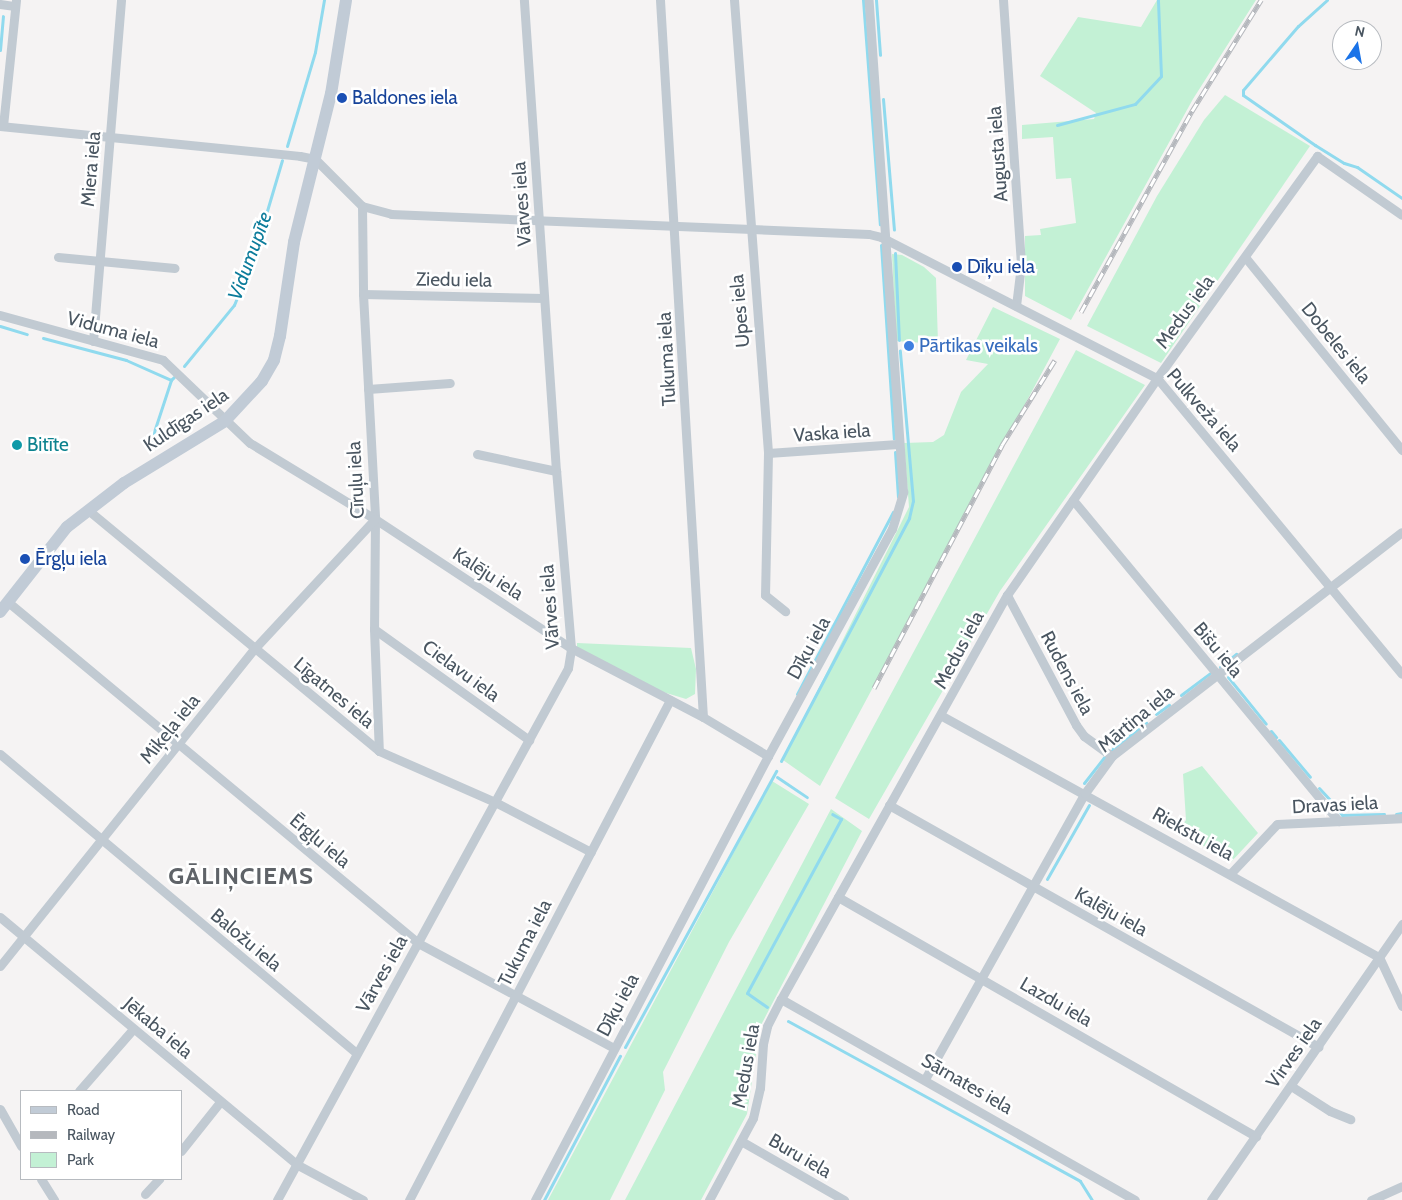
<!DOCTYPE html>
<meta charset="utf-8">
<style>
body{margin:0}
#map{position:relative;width:1402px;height:1200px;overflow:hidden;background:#f5f3f3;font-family:Cabin,sans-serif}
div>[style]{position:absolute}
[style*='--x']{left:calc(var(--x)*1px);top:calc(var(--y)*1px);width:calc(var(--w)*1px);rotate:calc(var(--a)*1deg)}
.green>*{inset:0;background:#c3f1d5}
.stream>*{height:3px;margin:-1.5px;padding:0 1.5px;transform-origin:1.5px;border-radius:1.5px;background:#90daee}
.street>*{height:9px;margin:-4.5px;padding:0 4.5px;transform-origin:4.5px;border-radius:4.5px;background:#c1cad2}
.secondary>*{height:12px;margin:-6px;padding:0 6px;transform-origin:6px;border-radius:6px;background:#c1cbd6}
.rail>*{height:5px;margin-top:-2.5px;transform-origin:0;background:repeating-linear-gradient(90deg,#fff 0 9px,#b5b8bd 0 18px);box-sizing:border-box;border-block:1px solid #b5b8bd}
.dots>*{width:14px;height:14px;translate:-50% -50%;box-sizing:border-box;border:2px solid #fff;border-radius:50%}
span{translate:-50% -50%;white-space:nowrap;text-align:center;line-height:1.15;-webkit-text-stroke:5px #fff;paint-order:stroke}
.transit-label{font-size:19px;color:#164399}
.left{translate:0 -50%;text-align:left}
.street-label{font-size:19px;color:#4a5661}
.shop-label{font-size:19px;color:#366cbe}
.culture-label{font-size:19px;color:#0d838f}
.water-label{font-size:20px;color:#0c7c9b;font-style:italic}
.district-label{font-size:24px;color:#5f6368;font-weight:700;letter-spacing:1px}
.legend{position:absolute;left:20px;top:1090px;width:162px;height:90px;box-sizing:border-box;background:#fff;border:1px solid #b7bbc0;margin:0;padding:6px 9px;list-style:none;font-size:15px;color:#4a5661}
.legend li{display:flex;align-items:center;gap:10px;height:25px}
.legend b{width:25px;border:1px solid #b7bbc0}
.north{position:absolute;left:1332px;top:20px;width:50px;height:50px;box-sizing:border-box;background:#fff;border:1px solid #b7bbc0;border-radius:50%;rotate:12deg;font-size:14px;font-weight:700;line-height:20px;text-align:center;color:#4a5661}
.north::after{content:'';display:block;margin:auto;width:18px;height:22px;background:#1a73e8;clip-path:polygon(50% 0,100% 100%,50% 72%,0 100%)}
</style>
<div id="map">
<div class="green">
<div style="clip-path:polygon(1157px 0,1256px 0,1193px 99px,1071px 320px,1025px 296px,1025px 236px,1041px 235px,1040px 229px,1076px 223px,1071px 178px,1056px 179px,1053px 137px,1022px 139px,1022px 125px,1094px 119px,1096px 113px,1040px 76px,1078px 17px,1141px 27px)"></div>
<div style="clip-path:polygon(1225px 95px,1310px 146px,1161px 363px,1087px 326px,1157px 196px,1204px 120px)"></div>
<div style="clip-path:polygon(892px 254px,902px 255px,924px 267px,936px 278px,938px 344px,896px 341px)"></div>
<div style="clip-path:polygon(993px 307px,1060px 339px,820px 786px,783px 760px,909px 507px,904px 443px,933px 442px,944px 435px,961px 392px,988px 364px,966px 360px)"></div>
<div style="clip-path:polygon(1076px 350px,1145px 385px,1000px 591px,869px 819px,835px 798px)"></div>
<div style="clip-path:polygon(577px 643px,691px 648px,696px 669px,695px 694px,686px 699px,663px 692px,577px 648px)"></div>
<div style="clip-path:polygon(1202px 766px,1258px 833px,1231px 862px,1178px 831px,1186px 820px,1183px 774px)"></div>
<div style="clip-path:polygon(772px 781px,809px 804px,729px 942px,663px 1072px,665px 1090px,610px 1200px,548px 1200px)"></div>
<div style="clip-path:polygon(831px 809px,862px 831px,760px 1027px,747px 1114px,701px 1200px,625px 1200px)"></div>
</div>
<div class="stream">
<div style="--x:863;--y:0;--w:225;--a:85.7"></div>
<div style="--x:876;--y:0;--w:55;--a:85.8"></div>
<div style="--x:1327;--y:0;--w:39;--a:138"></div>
<div style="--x:1298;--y:26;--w:84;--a:130.7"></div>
<div style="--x:1243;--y:90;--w:5;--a:90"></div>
<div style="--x:1243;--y:95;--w:88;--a:34.8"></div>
<div style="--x:1315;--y:145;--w:34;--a:32"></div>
<div style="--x:1344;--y:163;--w:14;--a:17"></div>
<div style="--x:1357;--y:167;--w:55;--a:34.6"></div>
<div style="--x:0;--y:50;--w:34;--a:-85"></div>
<div style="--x:883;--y:99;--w:131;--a:85.2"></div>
<div style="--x:1057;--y:125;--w:81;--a:-15.1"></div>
<div style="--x:1135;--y:104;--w:38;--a:-47"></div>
<div style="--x:1161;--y:76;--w:76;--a:-92.3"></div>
<div style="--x:287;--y:146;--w:98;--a:-73.4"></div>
<div style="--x:315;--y:52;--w:53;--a:-80.2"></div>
<div style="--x:881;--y:245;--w:194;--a:86.2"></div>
<div style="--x:895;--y:253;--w:87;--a:87.4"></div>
<div style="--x:0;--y:326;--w:28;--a:17"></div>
<div style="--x:43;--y:338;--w:86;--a:14.8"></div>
<div style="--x:126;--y:360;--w:49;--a:24"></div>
<div style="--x:171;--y:380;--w:4;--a:-45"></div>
<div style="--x:184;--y:366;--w:79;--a:-50.7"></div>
<div style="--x:234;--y:305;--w:51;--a:-68"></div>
<div style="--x:253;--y:258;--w:102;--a:-73.5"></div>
<div style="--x:149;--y:447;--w:71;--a:-71.8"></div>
<div style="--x:895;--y:452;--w:45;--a:86.2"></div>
<div style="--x:1220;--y:667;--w:21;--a:-39"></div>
<div style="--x:1228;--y:677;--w:60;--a:51"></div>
<div style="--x:797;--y:694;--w:206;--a:-62.2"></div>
<div style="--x:1181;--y:695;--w:36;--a:-37"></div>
<div style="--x:1156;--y:714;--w:16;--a:-35"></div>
<div style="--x:1271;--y:731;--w:8;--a:50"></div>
<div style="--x:1279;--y:740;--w:48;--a:50"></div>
<div style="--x:1110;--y:751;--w:46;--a:-37.9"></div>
<div style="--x:781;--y:761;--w:275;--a:-62.2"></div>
<div style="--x:909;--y:518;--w:17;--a:-77"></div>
<div style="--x:913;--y:501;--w:151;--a:-95"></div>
<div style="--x:777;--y:777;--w:36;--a:34"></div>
<div style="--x:1084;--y:783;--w:33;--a:-52"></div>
<div style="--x:1319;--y:788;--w:16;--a:47"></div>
<div style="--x:1334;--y:805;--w:13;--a:51"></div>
<div style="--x:1342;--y:815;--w:42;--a:-1.4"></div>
<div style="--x:1396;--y:814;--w:6;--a:-9"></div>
<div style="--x:1047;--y:879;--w:85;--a:-60.4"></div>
<div style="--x:767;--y:1007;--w:24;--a:-145"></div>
<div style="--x:747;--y:993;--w:198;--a:-61.6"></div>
<div style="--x:841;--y:819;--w:10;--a:-151"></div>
<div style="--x:788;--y:1021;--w:333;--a:28.7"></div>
<div style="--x:1080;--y:1181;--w:22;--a:58"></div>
<div style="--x:625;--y:1047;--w:315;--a:-61.3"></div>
<div style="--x:544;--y:1200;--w:163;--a:-62.2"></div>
</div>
<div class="street">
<div style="--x:660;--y:0;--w:718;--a:86.57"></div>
<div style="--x:734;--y:0;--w:454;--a:85.7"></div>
<div style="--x:768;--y:453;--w:142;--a:91.2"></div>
<div style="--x:765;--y:595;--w:26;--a:39"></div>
<div style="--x:1003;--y:0;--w:266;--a:86.1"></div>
<div style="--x:1021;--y:265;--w:41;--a:97"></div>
<div style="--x:0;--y:4;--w:15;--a:8"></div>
<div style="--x:0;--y:126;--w:301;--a:5.7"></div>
<div style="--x:300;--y:156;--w:15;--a:11"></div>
<div style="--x:315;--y:159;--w:66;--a:45"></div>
<div style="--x:362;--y:206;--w:30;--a:15"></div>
<div style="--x:391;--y:214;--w:478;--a:2.4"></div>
<div style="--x:869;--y:234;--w:12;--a:14"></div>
<div style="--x:881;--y:237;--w:310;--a:27.1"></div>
<div style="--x:1157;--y:378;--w:384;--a:50.4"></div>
<div style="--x:3;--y:126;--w:127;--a:-84.1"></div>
<div style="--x:362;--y:206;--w:88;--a:89.3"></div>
<div style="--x:363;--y:294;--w:225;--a:86.9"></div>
<div style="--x:375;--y:519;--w:110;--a:90.5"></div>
<div style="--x:374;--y:629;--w:122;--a:87.7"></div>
<div style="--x:58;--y:257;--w:117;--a:5.4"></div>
<div style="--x:1245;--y:257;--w:249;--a:50.9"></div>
<div style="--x:363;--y:294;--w:181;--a:1.3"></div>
<div style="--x:0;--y:315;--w:169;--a:15.4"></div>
<div style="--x:163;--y:360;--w:120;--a:43.7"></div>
<div style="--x:250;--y:443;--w:146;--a:31.3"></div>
<div style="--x:375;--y:519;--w:235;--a:33.4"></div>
<div style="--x:571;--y:648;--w:149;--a:27.6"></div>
<div style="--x:703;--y:717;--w:76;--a:31"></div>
<div style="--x:93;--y:341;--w:342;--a:-85.3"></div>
<div style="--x:368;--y:389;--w:82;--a:-4.2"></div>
<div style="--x:768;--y:453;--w:130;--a:-4"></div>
<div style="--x:477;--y:454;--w:81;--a:12.1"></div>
<div style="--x:1073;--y:500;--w:417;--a:50.4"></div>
<div style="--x:88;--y:510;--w:378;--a:39.6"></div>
<div style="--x:379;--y:751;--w:127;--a:23.7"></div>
<div style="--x:495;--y:802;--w:108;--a:27.5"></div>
<div style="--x:1007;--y:595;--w:147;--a:62"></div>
<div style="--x:1076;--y:725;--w:14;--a:54"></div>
<div style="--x:1084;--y:736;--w:34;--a:36"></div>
<div style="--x:8;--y:602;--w:533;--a:39.75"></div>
<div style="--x:418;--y:943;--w:222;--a:28.2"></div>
<div style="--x:374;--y:629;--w:191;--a:35.6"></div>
<div style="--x:942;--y:716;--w:499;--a:28.9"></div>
<div style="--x:1379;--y:957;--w:54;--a:64.9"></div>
<div style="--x:0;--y:754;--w:465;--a:40"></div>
<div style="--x:889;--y:805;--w:493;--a:29.4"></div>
<div style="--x:1231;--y:873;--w:67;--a:-46.8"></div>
<div style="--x:1277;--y:824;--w:125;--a:-2.7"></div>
<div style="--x:838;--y:897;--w:482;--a:29.8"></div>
<div style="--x:0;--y:917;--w:386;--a:39.8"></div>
<div style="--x:296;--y:1164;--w:76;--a:28.2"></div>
<div style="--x:0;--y:966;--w:408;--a:-51.3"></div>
<div style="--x:255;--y:648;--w:176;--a:-47.1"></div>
<div style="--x:781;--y:999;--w:407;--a:29.6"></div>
<div style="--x:925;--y:1079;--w:328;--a:-60.8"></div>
<div style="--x:1085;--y:793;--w:46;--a:-53.9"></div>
<div style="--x:1112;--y:756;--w:366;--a:-37.7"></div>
<div style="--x:1291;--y:1086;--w:46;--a:32.7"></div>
<div style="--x:1330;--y:1111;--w:22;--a:22"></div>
<div style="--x:79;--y:1091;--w:82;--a:-48.9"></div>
<div style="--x:0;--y:1109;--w:43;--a:60.4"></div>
<div style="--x:741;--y:1141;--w:119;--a:29.8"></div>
<div style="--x:181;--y:1151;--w:63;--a:-51.5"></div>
<div style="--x:41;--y:1179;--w:25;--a:58"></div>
<div style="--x:145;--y:1194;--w:21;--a:-47"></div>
<div style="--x:277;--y:1200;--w:606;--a:-61.32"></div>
<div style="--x:568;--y:668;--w:20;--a:-81"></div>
<div style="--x:571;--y:648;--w:178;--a:-94.8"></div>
<div style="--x:556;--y:471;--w:472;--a:-93.9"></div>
<div style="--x:409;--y:1200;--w:564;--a:-62.44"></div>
<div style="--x:535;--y:1200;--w:501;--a:-62.31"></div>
<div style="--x:768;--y:756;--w:259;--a:-61.4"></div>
<div style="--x:892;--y:529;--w:39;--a:-73"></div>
<div style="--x:903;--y:492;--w:493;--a:-94"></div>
<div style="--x:709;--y:1200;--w:93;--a:-61.8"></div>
<div style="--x:753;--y:1118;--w:31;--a:-77"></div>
<div style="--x:760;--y:1088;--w:44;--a:-86.1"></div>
<div style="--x:763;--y:1044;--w:18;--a:-77"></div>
<div style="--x:767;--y:1026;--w:30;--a:-63"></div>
<div style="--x:781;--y:999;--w:463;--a:-60.8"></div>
<div style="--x:1007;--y:595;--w:264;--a:-55.3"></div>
<div style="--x:1157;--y:378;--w:274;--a:-54.2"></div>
<div style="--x:1317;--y:156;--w:103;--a:34.8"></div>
<div style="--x:1211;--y:1200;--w:336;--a:-55.3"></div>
<div style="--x:1371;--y:1200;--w:34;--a:-24"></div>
</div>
<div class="secondary">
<div style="--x:0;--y:612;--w:108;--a:-51.8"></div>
<div style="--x:67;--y:527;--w:72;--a:-37.7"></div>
<div style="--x:124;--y:483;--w:119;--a:-31.5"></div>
<div style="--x:225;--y:421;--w:54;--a:-47.2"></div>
<div style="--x:262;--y:381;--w:24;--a:-60"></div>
<div style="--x:274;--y:360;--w:25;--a:-76"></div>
<div style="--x:280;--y:336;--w:95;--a:-81.5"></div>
<div style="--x:294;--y:242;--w:153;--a:-76"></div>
<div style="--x:331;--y:94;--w:95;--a:-80.9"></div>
</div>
<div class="rail">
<div style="--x:1081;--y:312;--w:230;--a:-61.1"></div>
<div style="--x:1192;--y:111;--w:131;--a:-58.1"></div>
<div style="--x:874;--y:688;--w:275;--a:-62.2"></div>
<div style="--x:1002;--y:445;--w:100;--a:-58.1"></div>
</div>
<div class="dots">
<div style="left:342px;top:98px;background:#1a4fb4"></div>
<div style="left:957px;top:267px;background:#1a4fb4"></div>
<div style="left:909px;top:346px;background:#3f7fe0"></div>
<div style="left:17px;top:445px;background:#0f9aa8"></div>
<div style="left:25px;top:559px;background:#1a4fb4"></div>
</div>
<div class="transit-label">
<span class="left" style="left:352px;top:98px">Baldones iela</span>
<span class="left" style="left:967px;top:267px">Dīķu iela</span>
<span class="left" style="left:35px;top:559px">Ērgļu iela</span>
</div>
<div class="street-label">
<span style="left:998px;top:154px;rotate:-94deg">Augusta iela</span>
<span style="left:91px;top:169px;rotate:-85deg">Miera iela</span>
<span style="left:522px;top:204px;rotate:-94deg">Vārves iela</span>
<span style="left:454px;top:280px;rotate:1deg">Ziedu iela</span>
<span style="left:740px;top:311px;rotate:-95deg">Upes iela</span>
<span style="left:1185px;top:312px;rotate:-54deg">Medus iela</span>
<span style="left:113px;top:330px;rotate:15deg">Viduma iela</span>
<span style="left:1336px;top:343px;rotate:51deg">Dobeles iela</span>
<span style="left:667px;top:359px;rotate:-93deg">Tukuma iela</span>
<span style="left:1204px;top:410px;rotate:49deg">Pulkveža iela</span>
<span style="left:186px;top:420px;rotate:-34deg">Kuldīgas iela</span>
<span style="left:832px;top:433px;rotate:-4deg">Vaska iela</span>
<span style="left:356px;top:480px;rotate:-93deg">Cīruļu iela</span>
<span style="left:488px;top:574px;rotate:33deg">Kalēju iela</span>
<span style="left:550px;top:607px;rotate:-94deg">Vārves iela</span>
<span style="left:809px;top:648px;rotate:-61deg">Dīķu iela</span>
<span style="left:959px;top:650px;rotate:-62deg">Medus iela</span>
<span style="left:1218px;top:650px;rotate:50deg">Bišu iela</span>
<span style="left:461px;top:671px;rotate:36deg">Cielavu iela</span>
<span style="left:1067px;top:673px;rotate:62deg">Rudens iela</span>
<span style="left:334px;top:693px;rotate:40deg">Līgatnes iela</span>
<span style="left:1136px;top:719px;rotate:-40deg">Mārtiņa iela</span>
<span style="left:170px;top:729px;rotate:-51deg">Miķeļa iela</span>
<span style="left:1335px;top:805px;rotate:-3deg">Dravas iela</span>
<span style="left:1193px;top:834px;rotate:29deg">Riekstu iela</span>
<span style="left:320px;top:841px;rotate:40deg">Ērgļu iela</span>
<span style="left:1111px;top:912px;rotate:29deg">Kalēju iela</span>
<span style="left:246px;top:940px;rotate:40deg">Baložu iela</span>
<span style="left:525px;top:943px;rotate:-63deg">Tukuma iela</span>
<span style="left:382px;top:974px;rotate:-61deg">Vārves iela</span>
<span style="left:1056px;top:1002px;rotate:30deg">Lazdu iela</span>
<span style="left:618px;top:1005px;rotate:-62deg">Dīķu iela</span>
<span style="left:158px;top:1028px;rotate:40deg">Jēkaba iela</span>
<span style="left:1294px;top:1053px;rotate:-55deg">Virves iela</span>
<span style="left:746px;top:1066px;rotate:-80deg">Medus iela</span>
<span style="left:967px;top:1084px;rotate:30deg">Sārnates iela</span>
<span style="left:800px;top:1156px;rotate:30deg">Buru iela</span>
</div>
<div class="shop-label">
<span class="left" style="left:919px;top:346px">Pārtikas veikals</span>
</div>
<div class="culture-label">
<span class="left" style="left:27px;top:445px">Bitīte</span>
</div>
<div class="water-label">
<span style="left:250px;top:256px;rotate:-70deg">Vidumupīte</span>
</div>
<div class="district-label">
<span style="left:241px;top:876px">GĀLIŅCIEMS</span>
</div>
<ul class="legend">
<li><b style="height:6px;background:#c1cbd6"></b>Road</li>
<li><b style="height:6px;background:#b5b8bd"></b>Railway</li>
<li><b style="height:14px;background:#c3f1d5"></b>Park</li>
</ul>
<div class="north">N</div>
</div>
